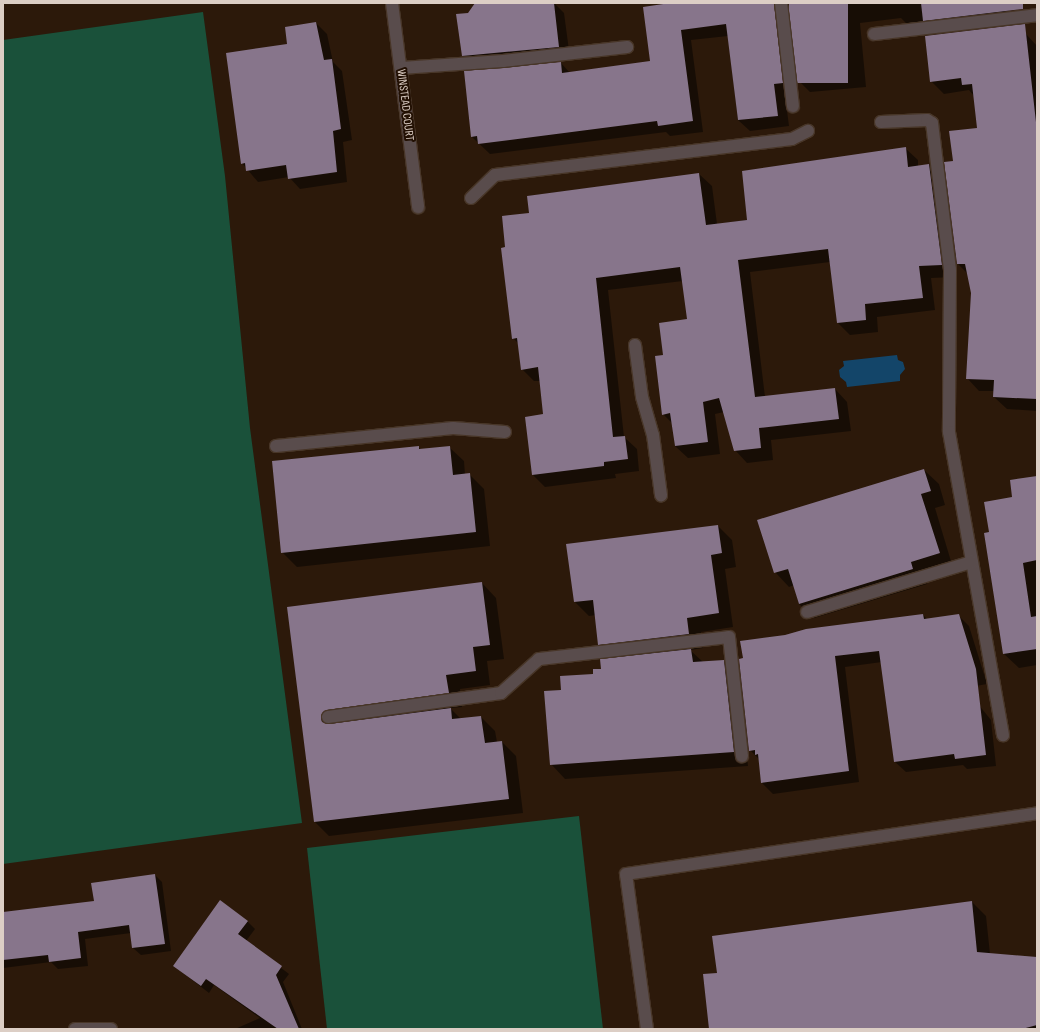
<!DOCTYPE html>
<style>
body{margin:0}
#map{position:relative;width:1040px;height:1032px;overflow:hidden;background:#2c190a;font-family:"Sofia Sans Condensed",sans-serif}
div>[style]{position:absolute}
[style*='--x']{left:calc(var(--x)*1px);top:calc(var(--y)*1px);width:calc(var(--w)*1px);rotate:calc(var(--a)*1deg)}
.green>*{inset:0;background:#1a513a}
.water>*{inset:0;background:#134569}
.shadow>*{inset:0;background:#0007}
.building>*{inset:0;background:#87758b;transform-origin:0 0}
.roads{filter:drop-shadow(1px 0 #483628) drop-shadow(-1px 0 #483628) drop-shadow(0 1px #483628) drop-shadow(0 -1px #483628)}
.minor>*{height:12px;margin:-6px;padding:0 6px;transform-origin:6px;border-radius:6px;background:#594c4c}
span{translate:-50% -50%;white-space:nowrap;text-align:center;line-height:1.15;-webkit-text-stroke:4px #221003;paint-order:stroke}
.street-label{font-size:12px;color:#dccec5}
.frame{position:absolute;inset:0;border:4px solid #dccec5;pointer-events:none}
</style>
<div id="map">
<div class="green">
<div style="clip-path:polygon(203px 12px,225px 176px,250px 428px,302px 823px,3px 864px,3px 40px)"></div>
<div style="clip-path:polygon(579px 816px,603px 1029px,327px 1029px,307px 848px)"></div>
</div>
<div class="water">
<div style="clip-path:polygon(897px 355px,898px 360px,903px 362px,905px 369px,900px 375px,900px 381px,847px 387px,846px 382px,840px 377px,839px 370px,844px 366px,843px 361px)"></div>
</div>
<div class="shadow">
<div style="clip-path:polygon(484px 3px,554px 3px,564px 13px,570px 58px,474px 67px,463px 56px)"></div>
<div style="clip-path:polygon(678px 3px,1008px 3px,1010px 23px,908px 25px,901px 18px,860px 23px,866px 87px,810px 92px,799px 81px,790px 8px,787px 8px,793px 94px,785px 95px,789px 126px,750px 131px,738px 120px,728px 36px,691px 40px,703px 132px,670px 136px,666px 132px,490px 154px,472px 137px,561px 63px,570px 73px,651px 62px)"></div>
<div style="clip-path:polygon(316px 23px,327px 34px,333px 62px,342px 71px,352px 140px,343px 142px,347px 182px,300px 189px,289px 177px,258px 182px,242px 163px,288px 45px)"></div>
<div style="clip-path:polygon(1026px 34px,1037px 46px,1037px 411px,1007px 409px,994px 397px,995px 391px,979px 391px,967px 378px,972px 293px,968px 274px,958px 264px,954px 162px,978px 129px,974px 96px,969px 90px,944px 94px,931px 81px)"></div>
<div style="clip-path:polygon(905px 148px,918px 160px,918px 166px,929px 165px,942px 177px,954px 277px,931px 278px,935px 310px,877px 317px,878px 332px,850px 335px,838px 323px,830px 262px,750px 272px,765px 397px,835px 389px,847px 402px,851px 431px,771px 440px,773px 460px,747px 463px,735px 450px,724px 412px,715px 414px,720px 454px,688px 458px,675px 446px,673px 424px,663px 414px,664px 356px,688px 320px,683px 281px,608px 290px,624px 437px,637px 449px,639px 471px,615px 474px,616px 478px,545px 487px,533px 475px,544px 415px,540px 381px,534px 381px,522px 369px,519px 344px,513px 338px,507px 248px,531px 214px,528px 196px,699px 174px,712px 186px,717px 224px,748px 220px)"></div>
<div style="clip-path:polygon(418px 447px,422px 450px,449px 447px,464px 461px,465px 475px,469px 474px,484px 489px,490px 546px,297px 567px,282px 552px)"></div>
<div style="clip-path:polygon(924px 470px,939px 484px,945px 505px,935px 508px,953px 568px,924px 576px,927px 584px,814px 618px,799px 604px,794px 585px,789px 587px,775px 572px)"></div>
<div style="clip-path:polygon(1037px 477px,1037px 665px,1019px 668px,1004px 654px,985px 533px,990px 532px,1013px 498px)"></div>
<div style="clip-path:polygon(718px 526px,732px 540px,736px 567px,725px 569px,733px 627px,701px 632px,703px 648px,690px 650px,703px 662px,724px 661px,738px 675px,748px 766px,565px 779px,551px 764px,562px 690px,602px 670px,614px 659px,599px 644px,596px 615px,589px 616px,575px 602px)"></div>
<div style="clip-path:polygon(482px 583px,496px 598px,504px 659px,487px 661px,490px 685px,460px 689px,462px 707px,450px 708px,461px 719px,481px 717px,495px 731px,497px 742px,502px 742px,516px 756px,523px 813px,329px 836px,315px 822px,288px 608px)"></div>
<div style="clip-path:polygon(923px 615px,927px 619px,958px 615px,969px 626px,987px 684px,965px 688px,991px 720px,996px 766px,967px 769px,963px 765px,906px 772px,894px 761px,882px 662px,845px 667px,859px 782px,773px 794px,762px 783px,760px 760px,750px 750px,740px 660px)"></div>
<div style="clip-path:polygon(155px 875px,162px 882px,171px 951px,141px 955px,133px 948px,131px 933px,85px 939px,88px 966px,58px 969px,51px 962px,3px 968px,3px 913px,95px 902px)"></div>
<div style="clip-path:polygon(972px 902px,986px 916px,990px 954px,1037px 958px,1037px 1029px,710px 1029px,718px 973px)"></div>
<div style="clip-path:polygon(247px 921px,255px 929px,246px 941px,289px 974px,283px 982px,302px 1029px,235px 1029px,260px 1018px,214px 985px,209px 993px,174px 966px)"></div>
</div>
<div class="building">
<div style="clip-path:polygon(475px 3px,554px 3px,559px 47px,462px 56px,456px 14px,468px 13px)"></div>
<div style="clip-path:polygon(670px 3px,774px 3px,783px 83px,774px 84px,778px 116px,738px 120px,726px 24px,681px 30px,693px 121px,658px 126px,657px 121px,478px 144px,477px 136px,471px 137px,464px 71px,561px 62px,562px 73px,650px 61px,643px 7px)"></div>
<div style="left:789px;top:3px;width:59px;height:80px"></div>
<div style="clip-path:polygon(921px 3px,1023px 3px,1023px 9px,923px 21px)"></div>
<div style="clip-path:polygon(316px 22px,324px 60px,332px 59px,341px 129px,333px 131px,337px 172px,288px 179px,286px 165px,246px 171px,245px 163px,241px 164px,226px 53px,287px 44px,285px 27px)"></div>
<div style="clip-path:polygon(1025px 24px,1037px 131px,1037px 399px,993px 397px,994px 380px,966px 379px,971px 293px,965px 264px,957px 264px,944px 162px,953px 161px,949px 131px,977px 128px,972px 84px,962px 85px,961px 78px,930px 82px,925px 36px)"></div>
<div style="clip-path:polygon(906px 147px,908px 167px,929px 164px,942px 265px,919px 266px,923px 298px,865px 304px,866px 320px,837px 323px,828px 249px,738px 260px,755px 397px,835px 388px,839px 419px,759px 428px,761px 448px,734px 451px,719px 398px,703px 402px,708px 442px,675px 446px,670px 413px,662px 415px,655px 356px,663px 355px,659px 323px,687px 319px,680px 267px,596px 278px,613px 437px,625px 436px,628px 459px,604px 462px,604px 466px,532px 475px,525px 417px,543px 414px,538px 367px,521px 370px,517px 338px,512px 339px,501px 248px,505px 247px,502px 216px,529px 213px,527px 196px,699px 173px,706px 225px,747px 220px,742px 171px)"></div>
<div style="clip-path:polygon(419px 446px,419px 449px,450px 446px,453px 475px,470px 473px,476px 532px,281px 553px,272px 461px)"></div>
<div style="clip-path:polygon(924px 469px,931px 491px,921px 494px,940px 553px,911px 562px,913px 569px,799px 604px,788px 569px,774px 573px,757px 520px)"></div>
<div style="clip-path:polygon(1037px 476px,1037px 560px,1023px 563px,1031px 617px,1037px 616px,1037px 649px,1003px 654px,984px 533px,989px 532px,984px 502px,1012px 497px,1010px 480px)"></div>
<div style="clip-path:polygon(718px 525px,722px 553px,711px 555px,719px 613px,687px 618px,689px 634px,598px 645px,593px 600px,574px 602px,566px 544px)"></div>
<div style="clip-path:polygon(482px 582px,490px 645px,473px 647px,476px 671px,446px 675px,449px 693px,327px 710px,321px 718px,322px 722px,329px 724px,451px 708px,452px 719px,481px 716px,485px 743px,502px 741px,509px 799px,314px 822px,287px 607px)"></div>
<div style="clip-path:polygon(923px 614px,924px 619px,959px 614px,976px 669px,986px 755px,955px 759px,954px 754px,894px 762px,879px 651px,835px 656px,849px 771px,761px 783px,758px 754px,755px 755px,755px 750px,749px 751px,739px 659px,743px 658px,740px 641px,785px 635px,806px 629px)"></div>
<div style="clip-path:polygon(691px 649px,693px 662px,724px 660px,734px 752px,550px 765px,544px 691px,561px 690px,560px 676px,593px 674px,593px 669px,601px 669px,600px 659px)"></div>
<div style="clip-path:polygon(155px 874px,165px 944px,132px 948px,129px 925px,78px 932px,81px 958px,49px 962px,48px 955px,3px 960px,3px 912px,94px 901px,91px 883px)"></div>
<div style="clip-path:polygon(220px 900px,248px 921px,238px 934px,282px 966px,276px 975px,299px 1029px,278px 1029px,206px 979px,201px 986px,173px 966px)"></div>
<div style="clip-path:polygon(972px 901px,977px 952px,1037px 957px,1037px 1025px,1022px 1029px,709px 1029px,703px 974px,717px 973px,712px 936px)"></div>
</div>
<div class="roads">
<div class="minor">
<div style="--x:392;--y:3;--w:206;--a:82.7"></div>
<div style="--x:781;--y:3;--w:104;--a:83.4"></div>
<div style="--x:874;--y:34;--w:164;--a:-6.6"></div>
<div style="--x:401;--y:68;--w:102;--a:-3.9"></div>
<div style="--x:503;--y:61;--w:125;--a:-6.4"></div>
<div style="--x:881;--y:122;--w:46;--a:-2.5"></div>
<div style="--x:927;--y:120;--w:6;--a:31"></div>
<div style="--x:932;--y:123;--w:148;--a:83"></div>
<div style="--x:950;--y:270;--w:162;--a:90.4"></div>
<div style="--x:949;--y:432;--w:308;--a:79.9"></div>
<div style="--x:471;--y:198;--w:33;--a:-44"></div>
<div style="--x:495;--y:175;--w:299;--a:-6.9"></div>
<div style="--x:792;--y:139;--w:18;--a:-27"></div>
<div style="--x:635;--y:345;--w:52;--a:82.3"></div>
<div style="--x:642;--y:397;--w:40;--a:74"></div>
<div style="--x:653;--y:435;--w:61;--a:82.4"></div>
<div style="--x:276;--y:446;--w:178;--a:-5.8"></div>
<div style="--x:453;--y:428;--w:52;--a:4.4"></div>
<div style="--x:807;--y:612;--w:172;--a:-16.9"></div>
<div style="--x:328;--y:717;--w:175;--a:-7.9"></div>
<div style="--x:501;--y:693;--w:51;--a:-41.8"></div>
<div style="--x:539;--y:659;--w:191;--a:-6.6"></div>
<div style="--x:729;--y:637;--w:120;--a:83.8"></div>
<div style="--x:75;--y:1029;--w:36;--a:0"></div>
<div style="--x:647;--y:1029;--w:156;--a:-97.7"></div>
<div style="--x:626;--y:874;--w:416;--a:-8.4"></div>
</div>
</div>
<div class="street-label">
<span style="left:405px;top:105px;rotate:83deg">WINSTEAD COURT</span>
</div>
<div class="frame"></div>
</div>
